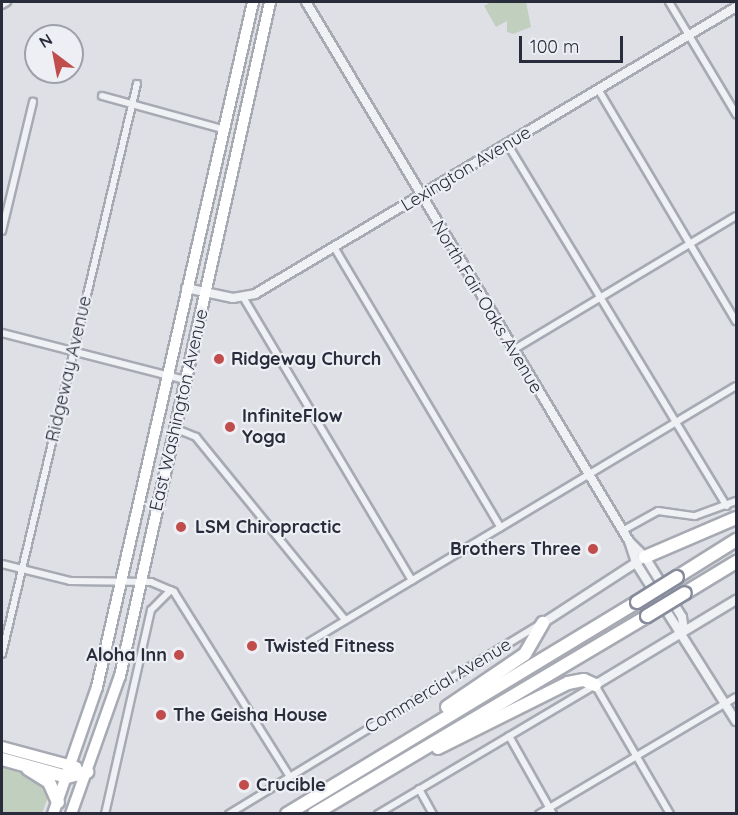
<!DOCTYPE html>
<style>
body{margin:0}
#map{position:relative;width:738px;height:815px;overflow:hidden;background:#dee0e6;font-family:Quicksand,sans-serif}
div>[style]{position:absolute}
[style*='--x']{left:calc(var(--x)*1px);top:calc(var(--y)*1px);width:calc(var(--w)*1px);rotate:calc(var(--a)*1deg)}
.green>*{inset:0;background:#c1cfbf}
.roads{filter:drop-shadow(2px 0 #a7aab3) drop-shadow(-2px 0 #a7aab3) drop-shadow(0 2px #a7aab3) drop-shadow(0 -2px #a7aab3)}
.minor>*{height:6px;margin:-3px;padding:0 3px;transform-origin:3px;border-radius:3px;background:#f0f1f5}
.tertiary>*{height:8px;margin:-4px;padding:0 4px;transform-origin:4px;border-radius:4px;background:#f0f1f5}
.primary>*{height:10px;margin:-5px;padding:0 5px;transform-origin:5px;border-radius:5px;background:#fff}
.motorway>*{height:12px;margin:-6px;padding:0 6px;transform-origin:6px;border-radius:6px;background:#fff}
.bridges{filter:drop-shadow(2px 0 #868b9b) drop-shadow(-2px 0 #868b9b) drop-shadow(0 2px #868b9b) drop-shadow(0 -2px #868b9b)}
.motorway-bridge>*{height:12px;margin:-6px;padding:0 6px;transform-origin:6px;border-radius:6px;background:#fff}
.dots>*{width:16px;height:16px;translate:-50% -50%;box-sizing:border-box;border:3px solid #edeff4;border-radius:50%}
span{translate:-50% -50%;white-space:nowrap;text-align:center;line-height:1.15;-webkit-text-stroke:4.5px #edeff4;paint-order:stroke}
.street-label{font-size:18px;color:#282c3b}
.poi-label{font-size:18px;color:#282c3b;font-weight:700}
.left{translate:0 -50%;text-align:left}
.right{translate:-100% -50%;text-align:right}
.frame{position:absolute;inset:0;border:3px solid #282c3b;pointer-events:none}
.north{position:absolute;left:24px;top:24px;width:60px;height:60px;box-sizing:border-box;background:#edeff4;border:2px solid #9ea1aa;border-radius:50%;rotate:328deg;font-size:16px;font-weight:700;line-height:24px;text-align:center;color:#282c3b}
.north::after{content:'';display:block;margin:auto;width:21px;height:27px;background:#c14c4c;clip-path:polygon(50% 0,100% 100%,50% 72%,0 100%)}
.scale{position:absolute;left:519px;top:36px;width:104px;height:27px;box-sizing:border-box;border:3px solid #282c3b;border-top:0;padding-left:8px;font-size:18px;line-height:21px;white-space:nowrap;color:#282c3b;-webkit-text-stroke:4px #edeff4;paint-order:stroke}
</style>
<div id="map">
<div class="green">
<div style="clip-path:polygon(491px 2px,526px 2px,531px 27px,513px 34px,507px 32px,507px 21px,496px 27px,484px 6px)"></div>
<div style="clip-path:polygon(2px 765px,42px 781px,50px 792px,42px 813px,2px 813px)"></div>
</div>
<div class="roads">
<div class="minor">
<div style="--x:669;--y:2;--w:131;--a:59.1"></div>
<div style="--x:2;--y:5;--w:6;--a:-31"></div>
<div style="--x:598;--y:89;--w:270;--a:59.3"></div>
<div style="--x:102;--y:96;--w:124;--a:15.4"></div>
<div style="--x:508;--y:145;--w:422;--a:58.8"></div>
<div style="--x:2;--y:231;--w:133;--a:-76.5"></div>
<div style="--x:334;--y:247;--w:326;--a:59.3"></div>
<div style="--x:243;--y:297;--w:330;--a:59.2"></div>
<div style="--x:2;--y:333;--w:189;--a:14.4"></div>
<div style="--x:513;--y:350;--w:260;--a:-31"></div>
<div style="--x:174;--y:428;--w:24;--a:22"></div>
<div style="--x:196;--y:437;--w:236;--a:50.8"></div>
<div style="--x:622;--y:531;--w:41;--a:-29.1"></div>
<div style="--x:658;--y:511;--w:37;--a:8"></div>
<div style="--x:695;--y:516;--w:44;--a:-20.1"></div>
<div style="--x:2;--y:564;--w:70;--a:14"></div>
<div style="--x:70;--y:581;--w:81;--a:0.7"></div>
<div style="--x:151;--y:582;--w:25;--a:23"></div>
<div style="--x:174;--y:592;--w:216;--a:57.9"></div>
<div style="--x:301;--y:647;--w:507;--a:-30.96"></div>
<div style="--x:2;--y:654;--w:586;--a:-76.68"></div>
<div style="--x:509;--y:736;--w:90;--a:60.6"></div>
<div style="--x:419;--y:789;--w:29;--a:61"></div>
<div style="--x:105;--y:814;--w:209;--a:-77.3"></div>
<div style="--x:151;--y:610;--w:28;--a:-45"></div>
<div style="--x:229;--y:814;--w:363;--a:-31.4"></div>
<div style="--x:378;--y:814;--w:252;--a:-30.7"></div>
<div style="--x:595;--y:685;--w:149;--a:59.8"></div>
<div style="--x:539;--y:814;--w:229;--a:-30.7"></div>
</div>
<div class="tertiary">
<div style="--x:306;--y:2;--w:628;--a:59.07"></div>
<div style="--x:629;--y:541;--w:23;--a:72"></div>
<div style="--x:636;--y:563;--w:187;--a:57.7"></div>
<div style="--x:186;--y:288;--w:48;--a:12"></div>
<div style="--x:233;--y:298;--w:22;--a:-10"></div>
<div style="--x:255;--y:294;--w:560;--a:-30.82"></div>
<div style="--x:629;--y:541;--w:23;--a:45"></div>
<div style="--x:645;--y:557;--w:70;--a:58.3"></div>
<div style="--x:682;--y:617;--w:14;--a:82"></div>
<div style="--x:543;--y:623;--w:116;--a:-33"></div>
<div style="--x:595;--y:685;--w:165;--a:-31.1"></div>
</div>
<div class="primary">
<div style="--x:2;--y:747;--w:77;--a:15.1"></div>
<div style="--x:53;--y:814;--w:134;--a:-70.9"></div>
<div style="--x:97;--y:687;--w:703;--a:-77.17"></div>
<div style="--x:71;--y:814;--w:146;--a:-70.5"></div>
<div style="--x:120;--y:676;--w:690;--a:-77.45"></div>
</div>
<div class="motorway">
<div style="--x:645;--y:557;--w:99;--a:-23.2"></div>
<div style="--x:677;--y:577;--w:70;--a:-32.1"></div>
<div style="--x:685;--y:593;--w:60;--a:-31.3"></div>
<div style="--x:447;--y:707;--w:94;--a:-34.2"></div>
<div style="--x:525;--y:654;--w:36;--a:-60"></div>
<div style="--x:438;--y:748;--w:145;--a:-26.6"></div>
<div style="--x:568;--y:683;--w:16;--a:-11"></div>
<div style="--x:584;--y:680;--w:12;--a:24"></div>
<div style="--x:2;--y:759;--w:67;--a:15.5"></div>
<div style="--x:67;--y:777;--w:21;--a:-14"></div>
<div style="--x:28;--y:769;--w:25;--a:32"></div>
<div style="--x:49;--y:782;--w:22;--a:66"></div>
<div style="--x:287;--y:814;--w:409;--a:-31.2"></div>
<div style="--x:314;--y:814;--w:387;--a:-30.7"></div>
</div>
</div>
<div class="bridges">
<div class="motorway-bridge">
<div style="--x:637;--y:602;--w:47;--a:-32"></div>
<div style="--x:647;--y:616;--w:44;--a:-31.2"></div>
</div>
</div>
<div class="dots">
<div style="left:219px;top:359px;background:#c14c4c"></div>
<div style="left:230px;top:427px;background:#c14c4c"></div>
<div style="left:181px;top:527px;background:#c14c4c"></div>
<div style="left:593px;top:549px;background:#c14c4c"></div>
<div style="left:252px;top:646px;background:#c14c4c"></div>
<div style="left:179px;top:655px;background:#c14c4c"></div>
<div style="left:161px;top:715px;background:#c14c4c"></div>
<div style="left:244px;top:785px;background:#c14c4c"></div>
</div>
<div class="street-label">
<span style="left:466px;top:169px;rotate:-31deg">Lexington Avenue</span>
<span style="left:487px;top:307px;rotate:59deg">North Fair Oaks Avenue</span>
<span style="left:69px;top:369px;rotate:-77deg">Ridgeway Avenue</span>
<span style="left:179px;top:410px;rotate:-77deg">East Washington Avenue</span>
<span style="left:438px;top:686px;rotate:-31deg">Commercial Avenue</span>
</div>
<div class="poi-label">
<span class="left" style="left:231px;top:359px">Ridgeway Church</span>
<span class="left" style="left:242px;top:427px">InfiniteFlow<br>Yoga</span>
<span class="left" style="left:195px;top:527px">LSM Chiropractic</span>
<span class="right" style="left:581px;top:549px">Brothers Three</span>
<span class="left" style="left:264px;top:646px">Twisted Fitness</span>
<span class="right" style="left:167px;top:655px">Aloha Inn</span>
<span class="left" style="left:173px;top:715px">The Geisha House</span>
<span class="left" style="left:256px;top:785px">Crucible</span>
</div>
<div class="frame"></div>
<div class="north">N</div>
<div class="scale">100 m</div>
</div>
